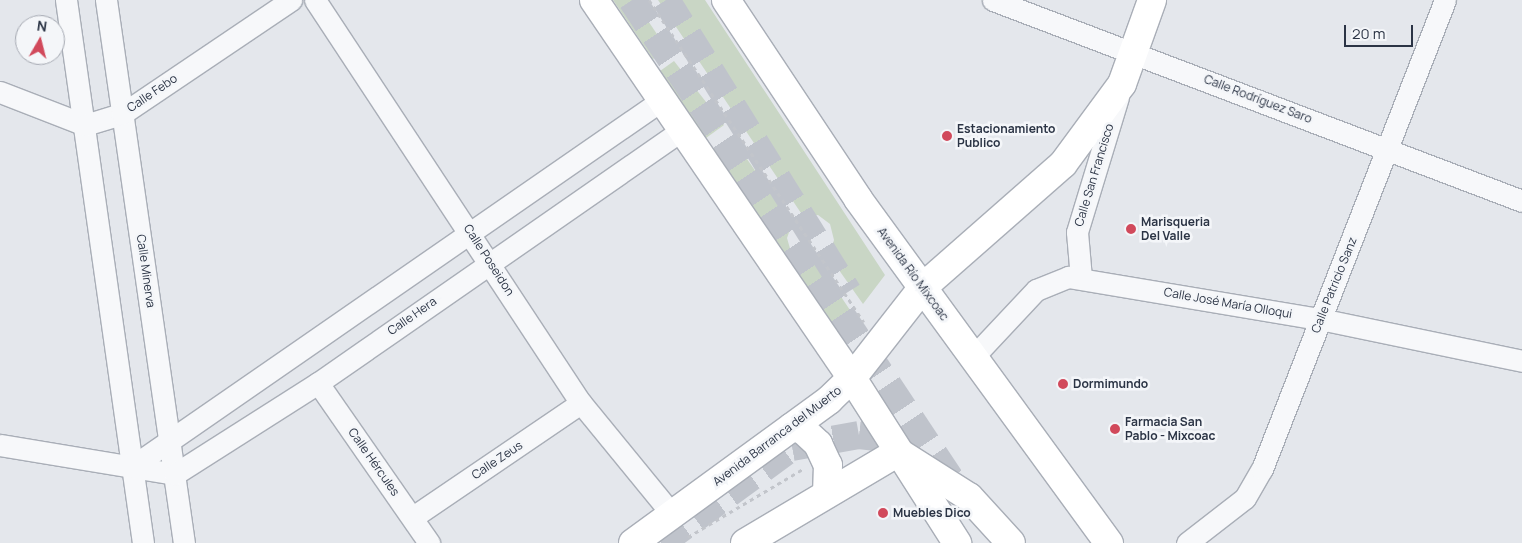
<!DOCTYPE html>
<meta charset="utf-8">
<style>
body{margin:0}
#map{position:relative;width:1522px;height:543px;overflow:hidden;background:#e4e7ec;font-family:Manrope,sans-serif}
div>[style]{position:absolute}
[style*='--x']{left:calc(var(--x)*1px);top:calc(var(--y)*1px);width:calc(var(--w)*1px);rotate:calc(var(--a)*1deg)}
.green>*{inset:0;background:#c9d6c5}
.highway-tunnel>*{height:28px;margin-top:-14px;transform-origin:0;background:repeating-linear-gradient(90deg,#bfc3cb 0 28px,transparent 0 42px)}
.path>*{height:3px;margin-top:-1.5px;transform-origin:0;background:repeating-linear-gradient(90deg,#c2c5cb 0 4px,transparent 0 8px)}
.roads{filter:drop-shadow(1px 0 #a9aeb7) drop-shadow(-1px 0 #a9aeb7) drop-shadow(0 1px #a9aeb7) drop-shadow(0 -1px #a9aeb7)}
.street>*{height:21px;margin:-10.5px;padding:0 10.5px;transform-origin:10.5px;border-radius:10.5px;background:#f7f8fa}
.secondary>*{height:28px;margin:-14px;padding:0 14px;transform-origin:14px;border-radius:14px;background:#fff}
.dots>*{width:14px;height:14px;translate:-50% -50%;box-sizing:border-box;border:2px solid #f4f6f9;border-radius:50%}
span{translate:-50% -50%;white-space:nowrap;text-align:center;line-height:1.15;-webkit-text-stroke:5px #f4f6f9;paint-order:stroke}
.street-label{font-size:12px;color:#2b3445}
.poi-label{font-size:12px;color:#2b3445;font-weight:700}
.left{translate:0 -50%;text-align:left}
.north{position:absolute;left:15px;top:15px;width:50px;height:50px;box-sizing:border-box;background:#f4f6f9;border:1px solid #a4a8b1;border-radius:50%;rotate:8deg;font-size:14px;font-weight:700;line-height:20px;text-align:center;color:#2b3445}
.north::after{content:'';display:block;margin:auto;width:18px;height:22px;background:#d1495b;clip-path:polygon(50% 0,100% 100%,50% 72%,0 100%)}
.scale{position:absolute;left:1344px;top:25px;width:69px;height:22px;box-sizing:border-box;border:2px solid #2b3445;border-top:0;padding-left:6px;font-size:15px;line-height:18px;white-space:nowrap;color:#2b3445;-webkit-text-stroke:4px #f4f6f9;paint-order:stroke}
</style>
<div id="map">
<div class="green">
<div style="clip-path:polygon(613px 0,634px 0,667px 49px,653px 59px)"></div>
<div style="clip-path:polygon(658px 0,705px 0,885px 275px,863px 304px,829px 256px,834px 240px,830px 224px,818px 215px,803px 216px)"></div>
<div style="clip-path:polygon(674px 61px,724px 125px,706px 138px,660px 71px)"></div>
<div style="clip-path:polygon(731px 136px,792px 224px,787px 238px,791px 252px,804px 262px,817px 261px,854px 316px,840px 335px,713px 149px)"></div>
</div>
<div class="highway-tunnel">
<div style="--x:632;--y:0;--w:591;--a:56.39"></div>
<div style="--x:666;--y:0;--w:344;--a:58.1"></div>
<div style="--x:661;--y:543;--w:162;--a:-36.2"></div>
<div style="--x:792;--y:447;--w:68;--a:-10.2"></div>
<div style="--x:859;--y:435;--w:51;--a:6.7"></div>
</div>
<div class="path">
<div style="--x:649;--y:0;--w:387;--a:56.3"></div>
<div style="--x:688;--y:537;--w:134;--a:-30.6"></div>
</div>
<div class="roads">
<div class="street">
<div style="--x:66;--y:0;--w:548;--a:81.93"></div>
<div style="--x:106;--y:0;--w:549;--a:81.83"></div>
<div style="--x:315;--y:0;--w:483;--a:56.6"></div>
<div style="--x:581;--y:403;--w:144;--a:50.7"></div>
<div style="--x:993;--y:0;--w:566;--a:20.8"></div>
<div style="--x:0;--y:92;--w:91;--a:21.2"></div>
<div style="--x:85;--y:125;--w:39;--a:-17"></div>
<div style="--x:122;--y:114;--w:204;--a:-34"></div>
<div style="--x:1081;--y:278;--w:46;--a:-95"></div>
<div style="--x:1077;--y:232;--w:141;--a:-73.1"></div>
<div style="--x:974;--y:356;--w:91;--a:-46.8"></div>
<div style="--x:1036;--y:290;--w:35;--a:-22"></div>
<div style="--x:1068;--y:277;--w:255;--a:9.5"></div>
<div style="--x:1320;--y:319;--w:206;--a:11.7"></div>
<div style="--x:318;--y:383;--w:195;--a:55.2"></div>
<div style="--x:0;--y:445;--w:177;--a:9.4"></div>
<div style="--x:175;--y:474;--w:169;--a:-32.5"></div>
<div style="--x:318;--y:383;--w:443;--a:-34.8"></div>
<div style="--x:133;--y:466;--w:643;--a:-34.68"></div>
<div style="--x:413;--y:517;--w:203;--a:-34.2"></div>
<div style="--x:1187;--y:543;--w:73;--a:-37.8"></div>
<div style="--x:1245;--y:498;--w:34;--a:-60"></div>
<div style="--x:1262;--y:469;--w:503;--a:-68.68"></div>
</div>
<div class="secondary">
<div style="--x:594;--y:0;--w:458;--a:55.7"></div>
<div style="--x:852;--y:378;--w:196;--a:57.5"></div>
<div style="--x:726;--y:0;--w:239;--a:56.4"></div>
<div style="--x:858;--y:199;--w:426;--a:53.9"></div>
<div style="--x:792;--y:427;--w:11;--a:15"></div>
<div style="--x:803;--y:430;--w:21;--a:43"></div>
<div style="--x:818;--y:444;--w:23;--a:65"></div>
<div style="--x:828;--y:465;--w:25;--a:92"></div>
<div style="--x:633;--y:543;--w:243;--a:-36.1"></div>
<div style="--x:829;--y:400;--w:32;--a:-44"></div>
<div style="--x:852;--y:378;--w:115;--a:-52"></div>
<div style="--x:923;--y:287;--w:186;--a:-41.3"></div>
<div style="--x:1063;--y:164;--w:99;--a:-53.6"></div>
<div style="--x:1122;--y:84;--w:89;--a:-70.3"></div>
<div style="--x:745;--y:543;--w:178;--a:-30.7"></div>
<div style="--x:898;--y:452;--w:84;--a:32.4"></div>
<div style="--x:969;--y:497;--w:62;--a:47.6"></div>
</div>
</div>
<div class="dots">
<div style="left:947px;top:136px;background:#d1495b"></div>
<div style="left:1131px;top:229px;background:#d1495b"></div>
<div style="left:1063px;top:384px;background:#d1495b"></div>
<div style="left:1115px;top:429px;background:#d1495b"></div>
<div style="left:883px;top:513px;background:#d1495b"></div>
</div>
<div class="street-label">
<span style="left:152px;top:93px;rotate:-34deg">Calle Febo</span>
<span style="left:1258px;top:99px;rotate:21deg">Calle Rodríguez Saro</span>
<span style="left:1094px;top:175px;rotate:-73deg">Calle San Francisco</span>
<span style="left:489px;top:260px;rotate:57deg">Calle Poseidon</span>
<span style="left:146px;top:271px;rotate:82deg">Calle Minerva</span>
<span style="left:913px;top:274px;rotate:54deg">Avenida Río Mixcoac</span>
<span style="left:1334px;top:285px;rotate:-68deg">Calle Patricio Sanz</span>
<span style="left:1228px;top:303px;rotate:10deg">Calle José María Olloqui</span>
<span style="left:412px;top:316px;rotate:-35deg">Calle Hera</span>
<span style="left:777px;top:436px;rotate:-37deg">Avenida Barranca del Muerto</span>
<span style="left:497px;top:460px;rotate:-34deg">Calle Zeus</span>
<span style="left:374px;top:462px;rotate:55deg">Calle Hércules</span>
</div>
<div class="poi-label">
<span class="left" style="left:957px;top:136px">Estacionamiento<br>Publico</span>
<span class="left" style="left:1141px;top:229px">Marisqueria<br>Del Valle</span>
<span class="left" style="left:1073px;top:384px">Dormimundo</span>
<span class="left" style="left:1125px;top:429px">Farmacia San<br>Pablo - Mixcoac</span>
<span class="left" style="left:893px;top:513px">Muebles Dico</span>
</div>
<div class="north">N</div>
<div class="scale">20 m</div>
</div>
